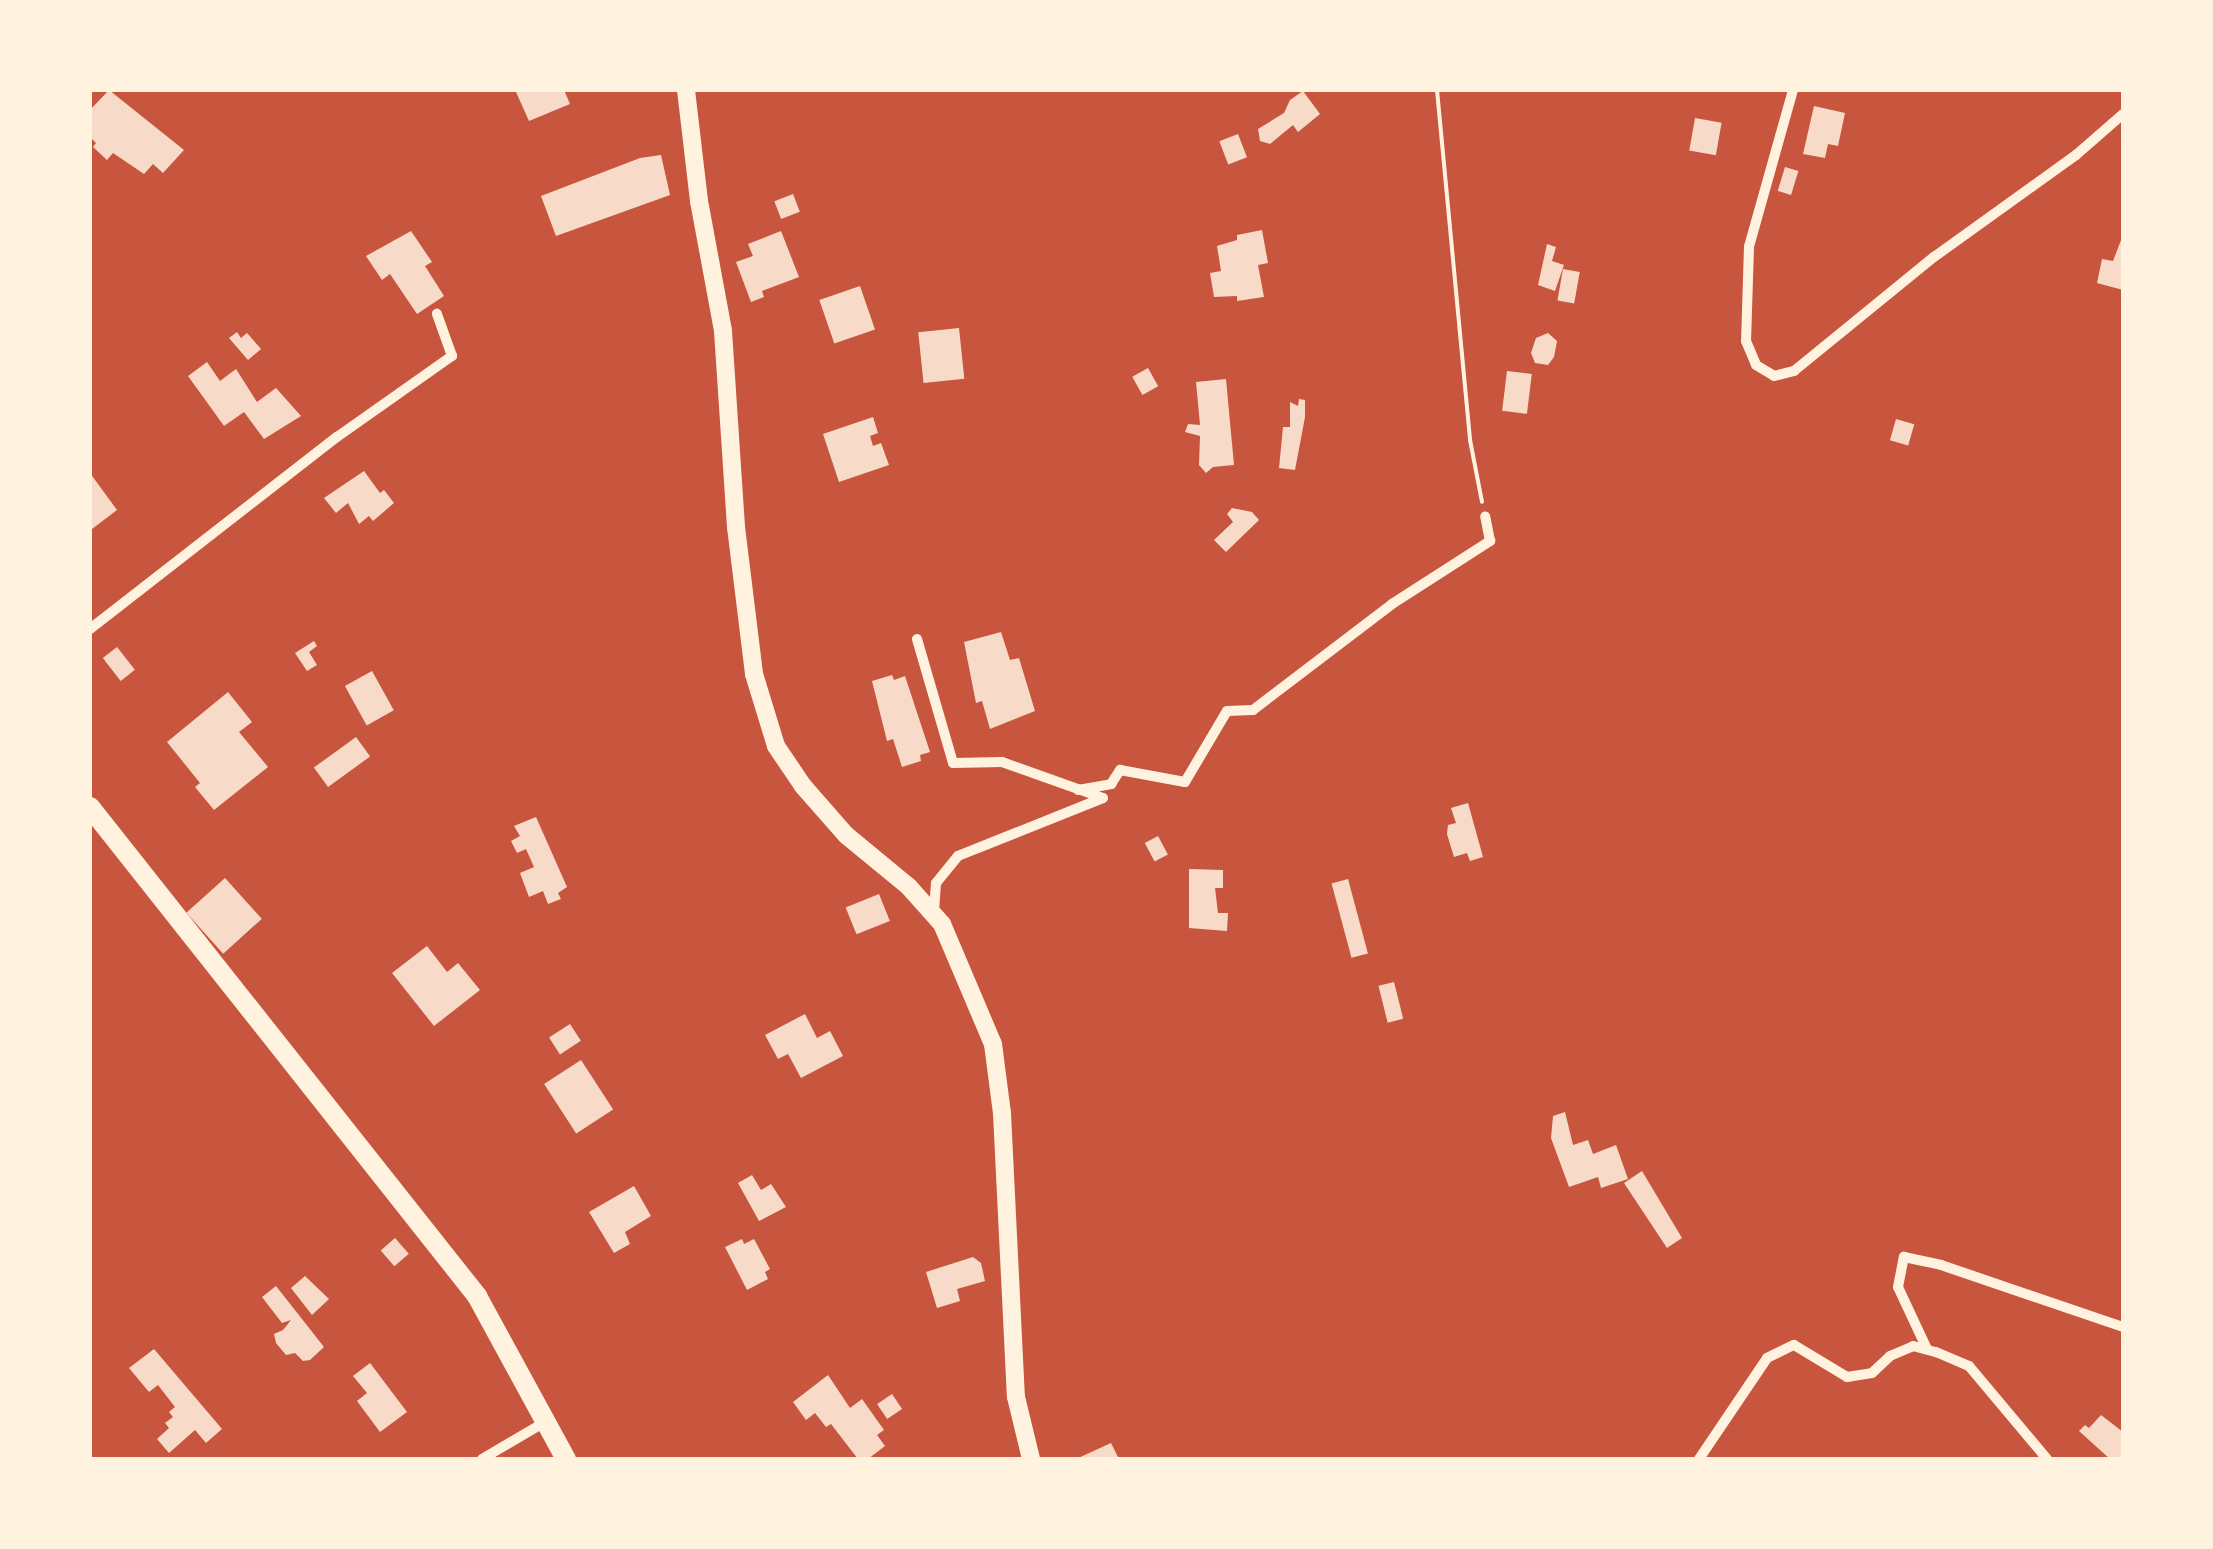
<!DOCTYPE html>
<style>
body{margin:0}
#map{position:relative;width:2213px;height:1549px;overflow:hidden;background:#c8553d;font-family:Inter,sans-serif}
div>[style]{position:absolute}
[style*='--x']{left:calc(var(--x)*1px);top:calc(var(--y)*1px);width:calc(var(--w)*1px);rotate:calc(var(--a)*1deg)}
.building>*{inset:0;background:#f7dbc8;transform-origin:0 0}
.path>*{height:4px;margin:-2px;padding:0 2px;transform-origin:2px;border-radius:2px;background:#fff3e0}
.minor>*{height:10px;margin:-5px;padding:0 5px;transform-origin:5px;border-radius:5px;background:#fff3e0}
.tertiary>*{height:18px;margin:-9px;padding:0 9px;transform-origin:9px;border-radius:9px;background:#fff3e0}
.secondary>*{height:20px;margin:-10px;padding:0 10px;transform-origin:10px;border-radius:10px;background:#fff3e0}
span{translate:-50% -50%;white-space:nowrap;text-align:center;line-height:1.15;-webkit-text-stroke:9px #fff3e0;paint-order:stroke}
.frame{position:absolute;inset:0;border:92px solid #fff3e0;pointer-events:none}
</style>
<div id="map">
<div class="building">
<div style="clip-path:polygon(109px 90px,184px 150px,163px 173px,153px 164px,144px 174px,113px 153px,107px 160px,93px 147px,96px 143px,90px 137px,90px 110px)"></div>
<div style="clip-path:polygon(520px 90px,564px 90px,570px 104px,529px 121px,516px 92px)"></div>
<div style="clip-path:polygon(1303px 91px,1320px 114px,1298px 132px,1293px 125px,1270px 144px,1260px 141px,1258px 129px,1284px 113px,1290px 100px)"></div>
<div style="clip-path:polygon(1814px 106px,1845px 113px,1838px 146px,1828px 144px,1825px 158px,1803px 154px)"></div>
<div style="left:1695px;top:118px;width:27px;height:33px;rotate:10deg"></div>
<div style="left:1238px;top:134px;width:25px;height:20px;rotate:69deg"></div>
<div style="clip-path:polygon(661px 155px,670px 195px,556px 236px,541px 196px,640px 158px)"></div>
<div style="left:1785px;top:167px;width:14px;height:25px;rotate:17deg"></div>
<div style="left:793px;top:194px;width:19px;height:20px;rotate:69deg"></div>
<div style="clip-path:polygon(1262px 230px,1268px 263px,1258px 265px,1264px 297px,1237px 301px,1237px 296px,1214px 297px,1210px 273px,1221px 271px,1217px 246px,1237px 240px,1237px 235px)"></div>
<div style="clip-path:polygon(411px 231px,432px 262px,425px 266px,444px 296px,417px 314px,390px 274px,382px 280px,366px 256px)"></div>
<div style="clip-path:polygon(781px 231px,799px 277px,762px 291px,764px 297px,751px 302px,736px 262px,753px 256px,748px 244px)"></div>
<div style="clip-path:polygon(2123px 235px,2123px 290px,2097px 283px,2102px 259px,2113px 261px)"></div>
<div style="clip-path:polygon(1547px 244px,1556px 247px,1552px 261px,1564px 265px,1555px 291px,1538px 285px)"></div>
<div style="left:1563px;top:269px;width:17px;height:32px;rotate:10deg"></div>
<div style="left:860px;top:286px;width:46px;height:43px;rotate:71deg"></div>
<div style="left:959px;top:328px;width:51px;height:41px;rotate:84deg"></div>
<div style="clip-path:polygon(237px 332px,241px 338px,247px 333px,261px 349px,248px 360px,229px 338px)"></div>
<div style="clip-path:polygon(1548px 333px,1557px 341px,1554px 357px,1548px 365px,1535px 363px,1531px 353px,1536px 338px)"></div>
<div style="clip-path:polygon(207px 362px,220px 381px,236px 369px,257px 402px,276px 388px,301px 416px,264px 439px,244px 412px,224px 426px,188px 376px)"></div>
<div style="left:1148px;top:368px;width:21px;height:18px;rotate:61deg"></div>
<div style="left:1507px;top:371px;width:25px;height:40px;rotate:7deg"></div>
<div style="clip-path:polygon(1226px 379px,1234px 465px,1213px 467px,1206px 473px,1199px 465px,1200px 436px,1185px 432px,1188px 424px,1200px 425px,1196px 382px)"></div>
<div style="clip-path:polygon(1299px 399px,1305px 400px,1305px 417px,1295px 470px,1279px 468px,1283px 427px,1290px 427px,1290px 402px,1298px 406px)"></div>
<div style="clip-path:polygon(873px 417px,878px 433px,870px 436px,873px 446px,881px 443px,889px 465px,839px 482px,823px 434px)"></div>
<div style="left:1896px;top:419px;width:19px;height:22px;rotate:16deg"></div>
<div style="clip-path:polygon(364px 471px,380px 493px,384px 490px,394px 503px,373px 521px,369px 516px,359px 524px,348px 503px,336px 513px,324px 498px)"></div>
<div style="clip-path:polygon(90px 473px,117px 510px,92px 529px,90px 526px)"></div>
<div style="clip-path:polygon(1232px 508px,1252px 512px,1259px 520px,1226px 552px,1214px 540px,1233px 522px,1227px 514px)"></div>
<div style="clip-path:polygon(1001px 632px,1010px 660px,1019px 658px,1035px 711px,990px 729px,982px 701px,976px 703px,964px 642px)"></div>
<div style="clip-path:polygon(314px 641px,317px 646px,309px 652px,317px 665px,307px 671px,295px 653px)"></div>
<div style="left:117px;top:647px;width:29px;height:18px;rotate:52deg"></div>
<div style="left:372px;top:671px;width:45px;height:31px;rotate:61deg"></div>
<div style="clip-path:polygon(892px 675px,894px 680px,905px 676px,930px 752px,920px 755px,921px 761px,902px 767px,893px 739px,887px 741px,872px 681px)"></div>
<div style="clip-path:polygon(228px 692px,252px 722px,239px 732px,268px 767px,214px 810px,195px 787px,200px 783px,167px 742px)"></div>
<div style="left:356px;top:737px;width:24px;height:52px;rotate:54deg"></div>
<div style="clip-path:polygon(1468px 803px,1483px 857px,1470px 861px,1467px 853px,1454px 857px,1447px 834px,1448px 825px,1456px 823px,1451px 808px)"></div>
<div style="clip-path:polygon(536px 817px,567px 887px,558px 893px,561px 899px,548px 904px,543px 891px,529px 897px,520px 873px,534px 867px,526px 849px,517px 853px,511px 841px,520px 836px,514px 826px)"></div>
<div style="left:1158px;top:836px;width:21px;height:15px;rotate:62deg"></div>
<div style="clip-path:polygon(1189px 869px,1223px 870px,1223px 888px,1215px 888px,1218px 913px,1228px 913px,1227px 931px,1189px 928px)"></div>
<div style="left:225px;top:878px;width:55px;height:52px;rotate:48deg"></div>
<div style="left:1348px;top:879px;width:77px;height:17px;rotate:75deg"></div>
<div style="left:879px;top:894px;width:29px;height:36px;rotate:68deg"></div>
<div style="clip-path:polygon(427px 946px,447px 972px,458px 963px,480px 990px,434px 1026px,392px 973px)"></div>
<div style="left:1394px;top:982px;width:38px;height:16px;rotate:76deg"></div>
<div style="clip-path:polygon(805px 1014px,817px 1038px,830px 1031px,843px 1056px,801px 1078px,788px 1054px,778px 1059px,765px 1035px)"></div>
<div style="left:570px;top:1024px;width:20px;height:25px;rotate:57deg"></div>
<div style="left:581px;top:1060px;width:59px;height:44px;rotate:57deg"></div>
<div style="clip-path:polygon(1565px 1112px,1573px 1145px,1588px 1140px,1593px 1154px,1616px 1145px,1628px 1179px,1601px 1188px,1598px 1177px,1569px 1187px,1551px 1138px,1553px 1116px)"></div>
<div style="clip-path:polygon(1642px 1171px,1682px 1238px,1667px 1248px,1624px 1183px)"></div>
<div style="clip-path:polygon(752px 1175px,761px 1190px,771px 1184px,786px 1207px,759px 1221px,738px 1183px)"></div>
<div style="clip-path:polygon(634px 1186px,651px 1216px,625px 1232px,630px 1244px,614px 1253px,589px 1212px)"></div>
<div style="left:395px;top:1238px;width:21px;height:19px;rotate:49deg"></div>
<div style="clip-path:polygon(742px 1239px,744px 1244px,754px 1239px,770px 1269px,765px 1272px,768px 1279px,747px 1290px,725px 1247px)"></div>
<div style="clip-path:polygon(973px 1257px,981px 1263px,985px 1281px,957px 1289px,960px 1301px,937px 1308px,926px 1272px)"></div>
<div style="clip-path:polygon(305px 1276px,329px 1299px,312px 1315px,291px 1288px)"></div>
<div style="clip-path:polygon(276px 1286px,324px 1347px,310px 1360px,303px 1361px,295px 1353px,286px 1355px,276px 1343px,274px 1334px,283px 1330px,291px 1320px,282px 1323px,262px 1297px)"></div>
<div style="clip-path:polygon(154px 1349px,222px 1429px,206px 1443px,195px 1430px,169px 1453px,157px 1439px,169px 1428px,165px 1423px,173px 1417px,169px 1412px,175px 1407px,158px 1385px,149px 1392px,129px 1368px)"></div>
<div style="clip-path:polygon(370px 1363px,407px 1412px,380px 1432px,357px 1401px,367px 1393px,353px 1376px)"></div>
<div style="clip-path:polygon(828px 1375px,850px 1408px,862px 1399px,884px 1430px,877px 1435px,885px 1446px,868px 1459px,858px 1459px,831px 1424px,826px 1427px,815px 1413px,806px 1420px,793px 1402px)"></div>
<div style="left:892px;top:1394px;width:18px;height:18px;rotate:56deg"></div>
<div style="clip-path:polygon(2101px 1415px,2123px 1432px,2123px 1459px,2110px 1459px,2079px 1431px,2085px 1425px,2089px 1428px)"></div>
<div style="clip-path:polygon(1111px 1443px,1119px 1459px,1076px 1459px)"></div>
</div>
<div class="path">
<div style="--x:1437;--y:90;--w:352;--a:84.6"></div>
<div style="--x:1470;--y:440;--w:63;--a:79"></div>
</div>
<div class="minor">
<div style="--x:1793;--y:90;--w:163;--a:105.7"></div>
<div style="--x:1749;--y:247;--w:94;--a:91.8"></div>
<div style="--x:1746;--y:341;--w:26;--a:67"></div>
<div style="--x:1756;--y:365;--w:21;--a:31"></div>
<div style="--x:1774;--y:376;--w:21;--a:-14"></div>
<div style="--x:1794;--y:371;--w:181;--a:-39.2"></div>
<div style="--x:1934;--y:257;--w:175;--a:-35.7"></div>
<div style="--x:2076;--y:155;--w:62;--a:-41.1"></div>
<div style="--x:90;--y:629;--w:313;--a:-37.9"></div>
<div style="--x:337;--y:437;--w:141;--a:-35.2"></div>
<div style="--x:452;--y:356;--w:45;--a:-109.7"></div>
<div style="--x:917;--y:639;--w:129;--a:73.8"></div>
<div style="--x:953;--y:763;--w:49;--a:-1.2"></div>
<div style="--x:1002;--y:762;--w:107;--a:19.6"></div>
<div style="--x:1103;--y:798;--w:156;--a:158.2"></div>
<div style="--x:958;--y:856;--w:35;--a:129"></div>
<div style="--x:936;--y:883;--w:31;--a:94"></div>
<div style="--x:1078;--y:790;--w:34;--a:-10"></div>
<div style="--x:1111;--y:784;--w:17;--a:-57"></div>
<div style="--x:1120;--y:770;--w:66;--a:10.5"></div>
<div style="--x:1185;--y:782;--w:82;--a:-59.4"></div>
<div style="--x:1227;--y:711;--w:26;--a:-2"></div>
<div style="--x:1253;--y:710;--w:175;--a:-37.3"></div>
<div style="--x:1392;--y:604;--w:117;--a:-32.7"></div>
<div style="--x:1490;--y:541;--w:25;--a:-101"></div>
<div style="--x:1927;--y:1349;--w:68;--a:-115.1"></div>
<div style="--x:1898;--y:1287;--w:31;--a:-79"></div>
<div style="--x:1904;--y:1257;--w:38;--a:12"></div>
<div style="--x:1941;--y:1265;--w:192;--a:18.8"></div>
<div style="--x:482;--y:1459;--w:73;--a:-30.4"></div>
<div style="--x:1699;--y:1459;--w:122;--a:-56"></div>
<div style="--x:1767;--y:1358;--w:30;--a:-26"></div>
<div style="--x:1794;--y:1345;--w:62;--a:31.1"></div>
<div style="--x:1847;--y:1377;--w:25;--a:-9"></div>
<div style="--x:1872;--y:1373;--w:25;--a:-43"></div>
<div style="--x:1890;--y:1356;--w:25;--a:-23"></div>
<div style="--x:1913;--y:1346;--w:24;--a:15"></div>
<div style="--x:1936;--y:1352;--w:36;--a:23"></div>
<div style="--x:1969;--y:1366;--w:121;--a:50"></div>
</div>
<div class="tertiary">
<div style="--x:686;--y:90;--w:112;--a:83.3"></div>
<div style="--x:699;--y:201;--w:132;--a:79.5"></div>
<div style="--x:723;--y:331;--w:196;--a:86.2"></div>
<div style="--x:736;--y:527;--w:148;--a:83"></div>
<div style="--x:754;--y:674;--w:75;--a:73"></div>
<div style="--x:776;--y:746;--w:48;--a:56"></div>
<div style="--x:803;--y:786;--w:65;--a:48.7"></div>
<div style="--x:846;--y:835;--w:82;--a:39.5"></div>
<div style="--x:909;--y:887;--w:50;--a:48.3"></div>
<div style="--x:942;--y:924;--w:130;--a:67"></div>
<div style="--x:993;--y:1044;--w:70;--a:82.6"></div>
<div style="--x:1002;--y:1113;--w:284;--a:87.2"></div>
<div style="--x:1016;--y:1397;--w:64;--a:76.4"></div>
</div>
<div class="secondary">
<div style="--x:90;--y:807;--w:624;--a:51.64"></div>
<div style="--x:477;--y:1296;--w:186;--a:61.4"></div>
</div>
<div class="frame"></div>
</div>
